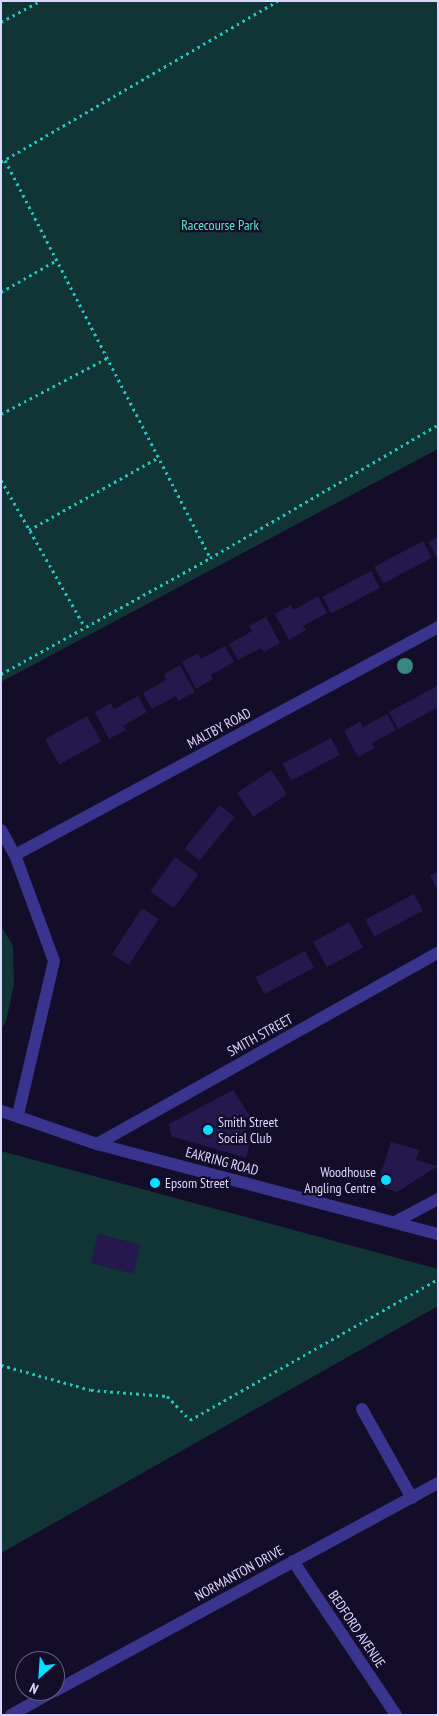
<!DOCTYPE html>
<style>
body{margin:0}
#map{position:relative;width:439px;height:1716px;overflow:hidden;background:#130d2a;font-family:"PT Sans Narrow",sans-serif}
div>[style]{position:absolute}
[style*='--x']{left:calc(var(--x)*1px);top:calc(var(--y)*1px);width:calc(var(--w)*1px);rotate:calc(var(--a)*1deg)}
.green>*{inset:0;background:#103534}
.building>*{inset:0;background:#24184d;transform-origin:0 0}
.path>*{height:3px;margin-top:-1.5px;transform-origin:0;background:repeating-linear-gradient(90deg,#23c7c1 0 2.5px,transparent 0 6.5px)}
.minor>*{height:12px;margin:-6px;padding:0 6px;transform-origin:6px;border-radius:6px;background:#39348e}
.trees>*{width:16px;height:16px;margin:-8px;border-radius:50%;background:#378882}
.dots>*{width:14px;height:14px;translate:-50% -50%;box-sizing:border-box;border:2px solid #130d2a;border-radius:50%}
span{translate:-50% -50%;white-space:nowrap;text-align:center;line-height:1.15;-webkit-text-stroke:4.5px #130d2a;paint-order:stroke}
.park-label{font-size:14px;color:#55ecca}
.street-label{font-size:14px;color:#dcd6ff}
.poi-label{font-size:14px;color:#dcd6ff}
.left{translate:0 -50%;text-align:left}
.right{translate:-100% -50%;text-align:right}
.frame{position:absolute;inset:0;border:2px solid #dcd6ff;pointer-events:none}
.north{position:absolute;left:15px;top:1651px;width:50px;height:50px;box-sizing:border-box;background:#130d2a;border:1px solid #635d7f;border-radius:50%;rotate:206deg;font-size:14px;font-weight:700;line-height:20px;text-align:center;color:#dcd6ff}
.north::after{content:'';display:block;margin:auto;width:18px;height:22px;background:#02e0ff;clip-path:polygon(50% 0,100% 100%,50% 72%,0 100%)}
</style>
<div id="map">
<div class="green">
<div style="clip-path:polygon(1px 1px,438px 1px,438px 449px,1px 682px)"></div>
<div style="clip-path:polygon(1px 926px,13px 946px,14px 984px,6px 1022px,1px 1028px)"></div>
<div style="clip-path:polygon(1px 1151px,438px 1269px,438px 1306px,1px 1553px)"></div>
</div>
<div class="building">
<div style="clip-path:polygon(438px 537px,438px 559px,428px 542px)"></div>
<div style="left:423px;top:541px;width:19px;height:55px;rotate:62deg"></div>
<div style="left:371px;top:571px;width:19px;height:55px;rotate:62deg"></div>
<div style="clip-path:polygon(318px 596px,327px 613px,303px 626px,306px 630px,289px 640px,275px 614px,291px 605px,294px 610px)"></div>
<div style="clip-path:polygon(266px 617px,280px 643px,264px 652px,261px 648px,238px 660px,229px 644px,252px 631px,249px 626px)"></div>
<div style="clip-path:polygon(225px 646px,234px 662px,211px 675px,213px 679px,196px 689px,182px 662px,198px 653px,201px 659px)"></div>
<div style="clip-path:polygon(180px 665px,195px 692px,178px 701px,176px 696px,152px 709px,143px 693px,166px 680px,164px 674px)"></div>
<div style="clip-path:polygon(437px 686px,438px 707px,398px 729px,389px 712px)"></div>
<div style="clip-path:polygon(138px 696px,147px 712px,123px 726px,126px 730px,109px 739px,95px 712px,111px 703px,114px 709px)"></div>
<div style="clip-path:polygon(387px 714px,396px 730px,372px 743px,375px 748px,358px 757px,344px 731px,360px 721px,363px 727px)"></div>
<div style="left:87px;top:716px;width:29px;height:48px;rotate:61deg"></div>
<div style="left:331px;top:738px;width:19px;height:55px;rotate:62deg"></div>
<div style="left:271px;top:770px;width:29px;height:41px;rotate:56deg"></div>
<div style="left:220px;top:805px;width:19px;height:56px;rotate:39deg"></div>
<div style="left:175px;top:857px;width:29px;height:42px;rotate:36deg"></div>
<div style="clip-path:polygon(438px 872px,438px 890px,430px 876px)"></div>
<div style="left:414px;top:894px;width:19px;height:55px;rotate:62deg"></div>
<div style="left:142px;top:908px;width:20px;height:55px;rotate:33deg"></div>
<div style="left:349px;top:922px;width:29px;height:41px;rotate:61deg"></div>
<div style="left:305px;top:951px;width:19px;height:56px;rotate:62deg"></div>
<div style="clip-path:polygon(233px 1090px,250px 1116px,240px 1121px,251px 1138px,246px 1158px,171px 1136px,169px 1124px)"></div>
<div style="clip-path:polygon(391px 1142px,420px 1150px,416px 1160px,438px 1166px,397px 1192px,377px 1185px)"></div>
<div style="left:98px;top:1234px;width:44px;height:30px;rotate:14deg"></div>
</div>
<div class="path">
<div style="--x:1;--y:22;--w:44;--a:-28.3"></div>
<div style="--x:5;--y:160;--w:448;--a:62.7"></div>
<div style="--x:1;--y:162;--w:320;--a:-30.2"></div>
<div style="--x:1;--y:292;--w:64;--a:-29.7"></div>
<div style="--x:1;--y:414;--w:120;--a:-27.8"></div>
<div style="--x:1;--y:480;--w:169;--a:60.3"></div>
<div style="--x:29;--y:530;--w:149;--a:-29.3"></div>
<div style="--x:1;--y:674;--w:239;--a:-29"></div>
<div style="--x:210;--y:558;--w:264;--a:-30.3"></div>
<div style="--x:1;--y:1365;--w:93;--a:15.5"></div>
<div style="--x:91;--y:1390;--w:76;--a:4.5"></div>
<div style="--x:167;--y:1396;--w:33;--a:46"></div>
<div style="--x:190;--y:1420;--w:285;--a:-29.6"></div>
</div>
<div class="minor">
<div style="--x:1;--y:830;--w:29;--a:61"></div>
<div style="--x:15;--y:855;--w:113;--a:69.8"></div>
<div style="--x:54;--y:961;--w:158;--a:103.2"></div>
<div style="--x:15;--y:855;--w:481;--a:-28.3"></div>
<div style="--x:1;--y:1111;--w:102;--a:19"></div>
<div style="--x:97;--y:1144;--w:353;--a:14.8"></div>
<div style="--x:97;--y:1144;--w:391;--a:-29.3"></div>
<div style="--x:395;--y:1222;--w:49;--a:-28.1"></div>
<div style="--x:362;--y:1409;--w:102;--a:60.7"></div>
<div style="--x:293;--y:1561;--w:185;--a:56.2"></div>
<div style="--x:55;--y:1691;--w:436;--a:-28.5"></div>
<div style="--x:11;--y:1715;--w:49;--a:-29.2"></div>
</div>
<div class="trees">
<div style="left:405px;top:666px"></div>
</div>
<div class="dots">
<div style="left:208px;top:1130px;background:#02e0ff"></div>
<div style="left:386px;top:1180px;background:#02e0ff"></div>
<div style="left:155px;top:1183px;background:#02e0ff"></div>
</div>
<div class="park-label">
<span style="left:220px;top:225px">Racecourse Park</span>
</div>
<div class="street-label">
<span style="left:219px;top:728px;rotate:-28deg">MALTBY ROAD</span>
<span style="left:260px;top:1035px;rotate:-29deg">SMITH STREET</span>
<span style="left:222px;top:1161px;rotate:15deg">EAKRING ROAD</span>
<span style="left:239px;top:1573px;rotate:-29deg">NORMANTON DRIVE</span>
<span style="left:357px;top:1629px;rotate:56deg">BEDFORD AVENUE</span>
</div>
<div class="poi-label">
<span class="left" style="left:218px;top:1130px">Smith Street<br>Social Club</span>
<span class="right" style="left:376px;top:1180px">Woodhouse<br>Angling Centre</span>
<span class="left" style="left:165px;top:1183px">Epsom Street</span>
</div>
<div class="frame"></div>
<div class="north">N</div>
</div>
